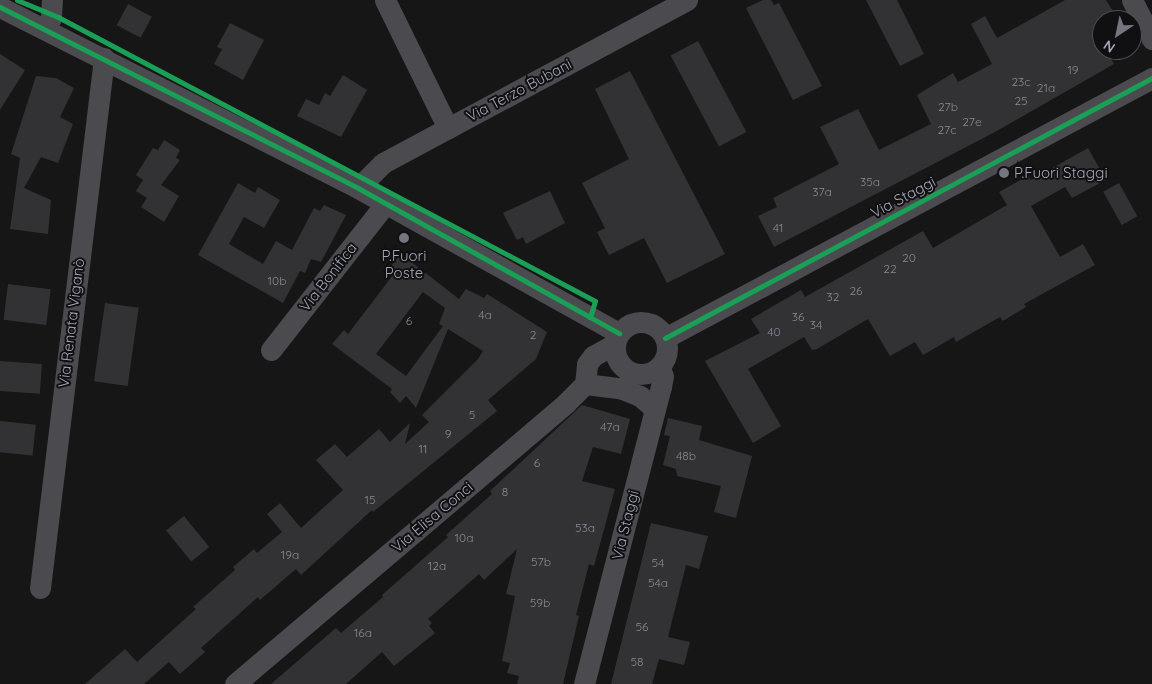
<!DOCTYPE html>
<meta charset="utf-8">
<style>
body{margin:0}
#map{position:relative;width:1152px;height:684px;overflow:hidden;background:#161616;font-family:Quicksand,sans-serif}
div>[style]{position:absolute}
[style*='--x']{left:calc(var(--x)*1px);top:calc(var(--y)*1px);width:calc(var(--w)*1px);rotate:calc(var(--a)*1deg)}
.building>*{inset:0;background:#323234;transform-origin:0 0}
.street>*{height:21px;margin:-10.5px;padding:0 10.5px;transform-origin:10.5px;border-radius:10.5px;background:#4a4a4f}
.street>.ring{margin:-10.5px;padding:0;box-sizing:content-box;background:none;border:21px solid #4a4a4f;border-radius:50%}
.cycleway>*{height:5px;margin:-2.5px;padding:0 2.5px;transform-origin:2.5px;border-radius:2.5px;background:#1a9f57}
.dots>*{width:14px;height:14px;translate:-50% -50%;box-sizing:border-box;border:2px solid #101012;border-radius:50%}
span{translate:-50% -50%;white-space:nowrap;text-align:center;line-height:1.15;-webkit-text-stroke:4px #101012;paint-order:stroke}
.number-label{font-size:12px;color:#898a96}
.number-label span{-webkit-text-stroke-width:0}
.street-label{font-size:15px;color:#a6a8b7}
.poi-label{font-size:15px;color:#a6a8b7}
.left{translate:0 -50%;text-align:left}
.north{position:absolute;left:1092px;top:10px;width:50px;height:50px;box-sizing:border-box;background:#101012;border:1px solid #4c4d54;border-radius:50%;rotate:214deg;font-size:14px;font-weight:700;line-height:20px;text-align:center;color:#a6a8b7}
.north::after{content:'';display:block;margin:auto;width:18px;height:22px;background:#74757f;clip-path:polygon(50% 0,100% 100%,50% 72%,0 100%)}
</style>
<div id="map">
<div class="building">
<div style="clip-path:polygon(763px 0,771px 0,774px 5px,779px 3px,822px 86px,793px 100px,746px 8px)"></div>
<div style="clip-path:polygon(866px 0,897px 0,924px 54px,900px 66px)"></div>
<div style="clip-path:polygon(1065px 0,1106px 0,1116px 16px,1102px 20px,1102px 50px,1106px 50px,1114px 64px,995px 132px,774px 247px,758px 216px,777px 207px,773px 198px,839px 164px,820px 127px,858px 109px,879px 150px,931px 124px,917px 95px,953px 73px,958px 82px,992px 64px,971px 24px,985px 16px,997px 38px)"></div>
<div style="left:128px;top:4px;width:27px;height:24px;rotate:28deg"></div>
<div style="clip-path:polygon(230px 23px,264px 40px,243px 80px,214px 64px,222px 49px,217px 47px)"></div>
<div style="left:698px;top:41px;width:103px;height:31px;rotate:62deg"></div>
<div style="clip-path:polygon(0 54px,25px 70px,0 110px)"></div>
<div style="clip-path:polygon(630px 71px,725px 254px,667px 283px,644px 238px,609px 255px,597px 232px,605px 228px,582px 183px,629px 159px,595px 89px)"></div>
<div style="clip-path:polygon(343px 75px,367px 90px,341px 137px,297px 116px,306px 99px,319px 105px,325px 93px,330px 96px)"></div>
<div style="clip-path:polygon(36px 76px,56px 78px,74px 88px,60px 117px,73px 124px,58px 163px,41px 157px,24px 188px,51px 200px,48px 234px,10px 229px,20px 158px,11px 154px)"></div>
<div style="clip-path:polygon(164px 140px,180px 150px,176px 158px,180px 160px,161px 185px,179px 196px,164px 222px,141px 207px,147px 198px,136px 191px,143px 180px,136px 175px,153px 148px,158px 150px)"></div>
<div style="clip-path:polygon(1088px 148px,1106px 180px,1072px 198px,1065px 187px,1031px 206px,1060px 257px,1083px 244px,1095px 265px,1024px 304px,1026px 307px,1003px 321px,1000px 317px,956px 342px,954px 337px,923px 355px,915px 342px,890px 356px,868px 319px,817px 349px,812px 350px,804px 337px,748px 369px,781px 426px,753px 443px,705px 361px,760px 333px,751px 319px,801px 290px,805px 297px,923px 231px,933px 248px,1007px 205px,999px 192px,1028px 176px,1031px 180px)"></div>
<div style="clip-path:polygon(238px 183px,255px 193px,258px 187px,280px 200px,264px 228px,244px 217px,229px 244px,263px 264px,276px 241px,292px 250px,314px 208px,320px 211px,324px 205px,346px 215px,321px 262px,311px 259px,305px 273px,300px 271px,283px 303px,198px 255px)"></div>
<div style="left:1119px;top:183px;width:38px;height:18px;rotate:61deg"></div>
<div style="clip-path:polygon(550px 191px,565px 223px,526px 244px,523px 237px,517px 240px,503px 213px)"></div>
<div style="clip-path:polygon(evenodd,401px 254px,459px 299px,466px 289px,484px 298px,487px 294px,547px 332px,536px 359px,488px 400px,497px 411px,373px 512px,372px 510px,301px 575px,296px 569px,260px 600px,258px 597px,201px 648px,205px 652px,180px 674px,169px 662px,144px 684px,85px 684px,125px 649px,137px 662px,196px 609px,193px 607px,235px 570px,233px 567px,254px 549px,257px 553px,282px 532px,267px 514px,280px 503px,301px 528px,343px 490px,316px 460px,335px 444px,347px 457px,379px 429px,390px 442px,410px 423px,405px 444px,429px 422px,422px 415px,478px 359px,483px 351px,448px 329px,416px 408px,406px 396px,400px 403px,390px 392px,392px 389px,332px 344px,344px 330px,348px 334px,396px 271px,391px 266px,401px 254px,423px 292px,445px 308px,439px 324px,443px 326px,406px 376px,376px 354px,423px 292px)"></div>
<div style="left:8px;top:284px;width:43px;height:36px;rotate:7deg"></div>
<div style="left:105px;top:303px;width:34px;height:79px;rotate:8deg"></div>
<div style="left:0;top:361px;width:42px;height:30px;rotate:4deg"></div>
<div style="clip-path:polygon(582px 405px,630px 419px,621px 454px,593px 447px,582px 481px,615px 489px,594px 566px,589px 564px,576px 615px,579px 616px,563px 684px,517px 684px,519px 676px,507px 673px,510px 663px,502px 661px,515px 596px,506px 594px,517px 549px,484px 580px,479px 574px,428px 619px,432px 623px,429px 626px,435px 633px,394px 666px,382px 652px,346px 684px,271px 684px,336px 628px,341px 633px,383px 597px,382px 595px,448px 537px,446px 535px,492px 494px,490px 491px)"></div>
<div style="clip-path:polygon(668px 418px,702px 426px,699px 440px,752px 456px,736px 518px,714px 512px,721px 486px,677px 476px,676px 469px,663px 465px,670px 436px,664px 435px)"></div>
<div style="left:0;top:421px;width:36px;height:31px;rotate:6deg"></div>
<div style="left:184px;top:516px;width:40px;height:23px;rotate:51deg"></div>
<div style="clip-path:polygon(651px 523px,708px 536px,699px 569px,686px 565px,668px 637px,690px 642px,684px 665px,659px 659px,652px 684px,611px 684px)"></div>
</div>
<div class="street">
<div style="--x:385;--y:0;--w:143;--a:63.8"></div>
<div style="--x:1132;--y:0;--w:44;--a:62.9"></div>
<div style="--x:0;--y:7;--w:401;--a:26.8"></div>
<div style="--x:358;--y:188;--w:299;--a:29.1"></div>
<div style="--x:45;--y:28;--w:12;--a:-59"></div>
<div style="--x:51;--y:18;--w:18;--a:-87"></div>
<div style="--x:358;--y:188;--w:35;--a:-45"></div>
<div style="--x:383;--y:163;--w:345;--a:-28.2"></div>
<div class="ring" style="left:615px;top:322px;width:31px;height:31px"></div>
<div style="--x:665;--y:338;--w:552;--a:-28.1"></div>
<div style="--x:271;--y:350;--w:185;--a:-52"></div>
<div style="--x:585;--y:384;--w:35;--a:7"></div>
<div style="--x:620;--y:388;--w:22;--a:22"></div>
<div style="--x:640;--y:396;--w:18;--a:41"></div>
<div style="--x:40;--y:588;--w:534;--a:-83.11"></div>
<div style="--x:235;--y:684;--w:434;--a:-40.3"></div>
<div style="--x:566;--y:403;--w:27;--a:-45"></div>
<div style="--x:585;--y:384;--w:20;--a:-84"></div>
<div style="--x:587;--y:364;--w:10;--a:-53"></div>
<div style="--x:593;--y:356;--w:25;--a:-29"></div>
<div style="--x:584;--y:684;--w:307;--a:-75.5"></div>
<div style="--x:661;--y:387;--w:11;--a:-80"></div>
<div style="--x:663;--y:376;--w:10;--a:-114"></div>
</div>
<div class="cycleway">
<div style="--x:17;--y:0;--w:44;--a:22.5"></div>
<div style="--x:58;--y:17;--w:607;--a:27.87"></div>
<div style="--x:595;--y:301;--w:17;--a:107"></div>
<div style="--x:0;--y:7;--w:401;--a:26.8"></div>
<div style="--x:358;--y:188;--w:299;--a:29.1"></div>
<div style="--x:665;--y:338;--w:552;--a:-28.1"></div>
</div>
<div class="dots">
<div style="left:1004px;top:173px;background:#74757f"></div>
<div style="left:404px;top:238px;background:#74757f"></div>
</div>
<div class="number-label">
<span style="left:1073px;top:70px">19</span>
<span style="left:1021px;top:82px">23c</span>
<span style="left:1046px;top:88px">21a</span>
<span style="left:1021px;top:101px">25</span>
<span style="left:948px;top:107px">27b</span>
<span style="left:972px;top:122px">27e</span>
<span style="left:947px;top:130px">27c</span>
<span style="left:870px;top:182px">35a</span>
<span style="left:822px;top:192px">37a</span>
<span style="left:778px;top:228px">41</span>
<span style="left:909px;top:258px">20</span>
<span style="left:890px;top:269px">22</span>
<span style="left:277px;top:281px">10b</span>
<span style="left:856px;top:291px">26</span>
<span style="left:833px;top:297px">32</span>
<span style="left:485px;top:315px">4a</span>
<span style="left:798px;top:317px">36</span>
<span style="left:409px;top:321px">6</span>
<span style="left:816px;top:325px">34</span>
<span style="left:774px;top:332px">40</span>
<span style="left:533px;top:335px">2</span>
<span style="left:472px;top:415px">5</span>
<span style="left:610px;top:427px">47a</span>
<span style="left:448px;top:434px">9</span>
<span style="left:423px;top:449px">11</span>
<span style="left:686px;top:456px">48b</span>
<span style="left:537px;top:463px">6</span>
<span style="left:505px;top:492px">8</span>
<span style="left:370px;top:500px">15</span>
<span style="left:585px;top:528px">53a</span>
<span style="left:464px;top:538px">10a</span>
<span style="left:290px;top:555px">19a</span>
<span style="left:541px;top:562px">57b</span>
<span style="left:658px;top:563px">54</span>
<span style="left:437px;top:566px">12a</span>
<span style="left:658px;top:583px">54a</span>
<span style="left:540px;top:603px">59b</span>
<span style="left:642px;top:627px">56</span>
<span style="left:363px;top:633px">16a</span>
<span style="left:637px;top:662px">58</span>
</div>
<div class="street-label">
<span style="left:519px;top:90px;rotate:-28deg">Via Terzo Bubani</span>
<span style="left:903px;top:197px;rotate:-28deg">Via Staggi</span>
<span style="left:328px;top:277px;rotate:-52deg">Via Bonifica</span>
<span style="left:71px;top:323px;rotate:-83deg">Via Renata Viganò</span>
<span style="left:432px;top:517px;rotate:-40deg">Via Elisa Conci</span>
<span style="left:625px;top:525px;rotate:-76deg">Via Staggi</span>
</div>
<div class="poi-label">
<span class="left" style="left:1014px;top:173px">P.Fuori Staggi</span>
<span style="left:404px;top:264px">P.Fuori<br>Poste</span>
</div>
<div class="north">N</div>
</div>
